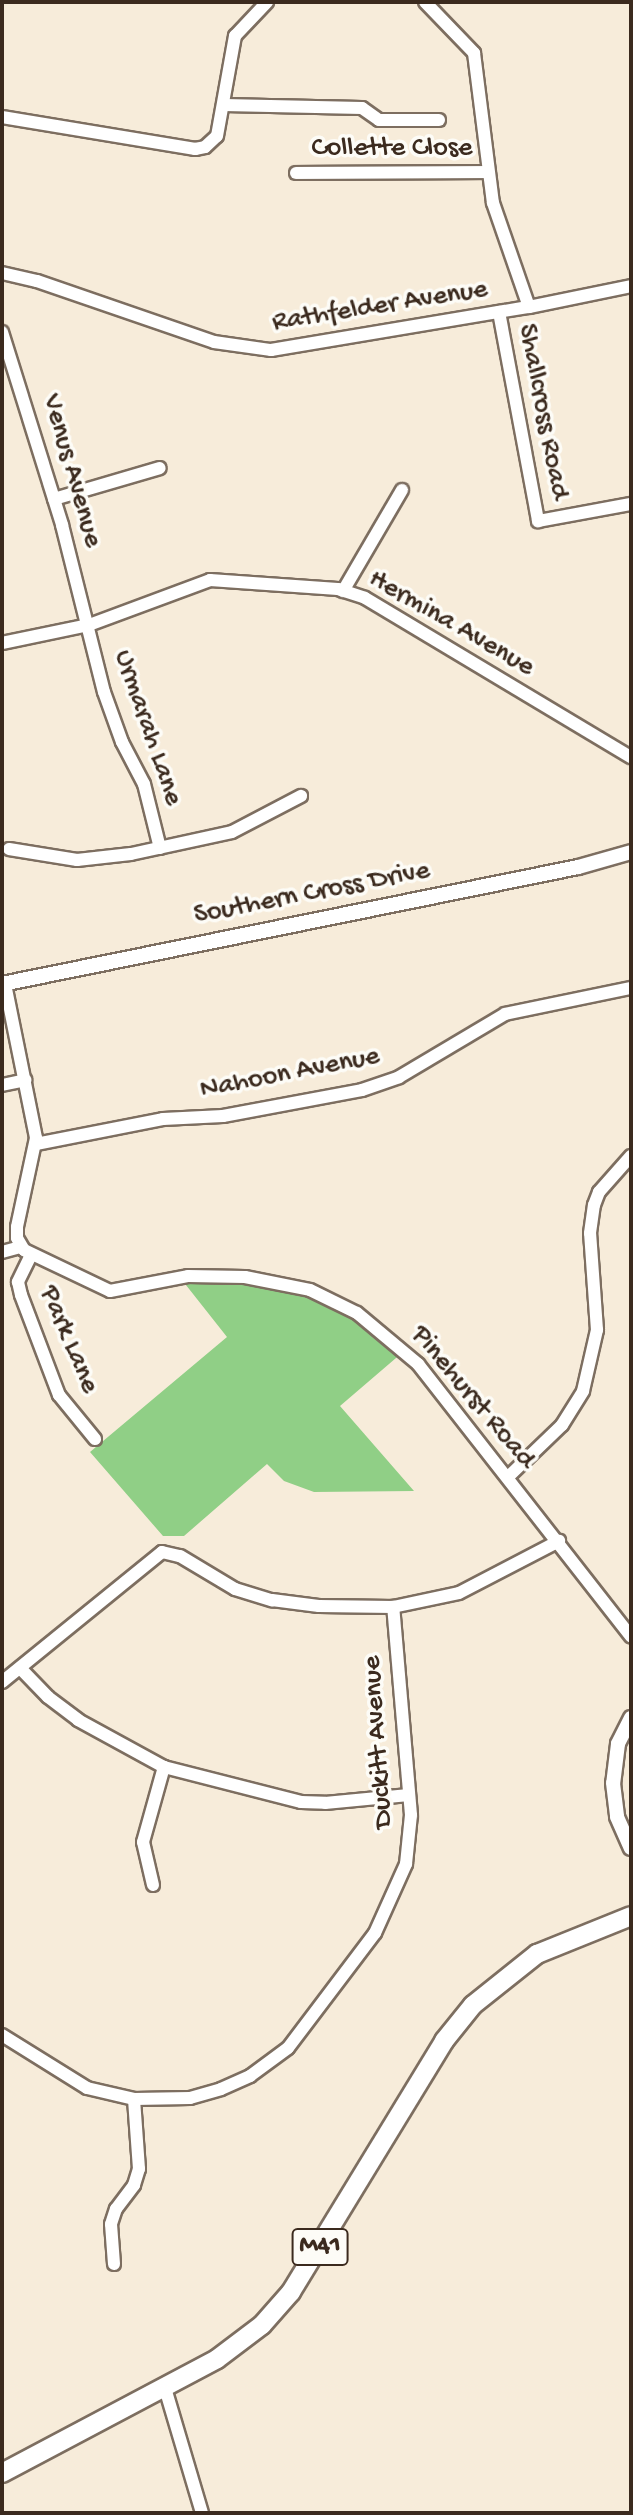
<!DOCTYPE html>
<style>
body{margin:0}
#map{position:relative;width:633px;height:2515px;overflow:hidden;background:#f7ecda;font-family:"Gochi Hand",sans-serif}
div>[style]{position:absolute}
[style*='--x']{left:calc(var(--x)*1px);top:calc(var(--y)*1px);width:calc(var(--w)*1px);rotate:calc(var(--a)*1deg)}
.green>*{inset:0;background:#90cf86}
.roads{filter:drop-shadow(2px 0 #7d6e60) drop-shadow(-2px 0 #7d6e60) drop-shadow(0 2px #7d6e60) drop-shadow(0 -2px #7d6e60)}
.minor>*{height:12px;margin:-6px;padding:0 6px;transform-origin:6px;border-radius:6px;background:#fff}
.tertiary>*{height:14px;margin:-7px;padding:0 7px;transform-origin:7px;border-radius:7px;background:#fff}
.primary>*{height:18px;margin:-9px;padding:0 9px;transform-origin:9px;border-radius:9px;background:#fff}
span{translate:-50% -50%;white-space:nowrap;text-align:center;line-height:1.15;-webkit-text-stroke:7px #fdfcf7;paint-order:stroke}
.shield-label span{padding:2px 6px;background:#fdfcf7;border:2px solid;border-radius:6px;-webkit-text-stroke-width:0}
.shield-label{font-size:26px;color:#3b2a1e;font-weight:700}
.street-label{font-size:28px;color:#3b2a1e}
.frame{position:absolute;inset:0;border:4px solid #3b2a1e;pointer-events:none}
</style>
<div id="map">
<div class="green">
<div style="clip-path:polygon(217px 1279px,286px 1286px,356px 1316px,403px 1352px,340px 1406px,414px 1491px,314px 1492px,284px 1481px,267px 1464px,184px 1536px,163px 1536px,90px 1452px,227px 1337px,182px 1280px)"></div>
</div>
<div class="roads">
<div class="minor">
<div style="--x:425;--y:2;--w:71;--a:46.1"></div>
<div style="--x:474;--y:53;--w:151;--a:82.8"></div>
<div style="--x:493;--y:203;--w:110;--a:70.9"></div>
<div style="--x:224;--y:105;--w:138;--a:1.2"></div>
<div style="--x:362;--y:108;--w:21;--a:35"></div>
<div style="--x:379;--y:120;--w:60;--a:0"></div>
<div style="--x:2;--y:117;--w:196;--a:9.4"></div>
<div style="--x:195;--y:149;--w:10;--a:-11"></div>
<div style="--x:205;--y:147;--w:16;--a:-43"></div>
<div style="--x:217;--y:136;--w:102;--a:-79.8"></div>
<div style="--x:235;--y:36;--w:47;--a:-46.7"></div>
<div style="--x:296;--y:173;--w:192;--a:-0.3"></div>
<div style="--x:2;--y:273;--w:36;--a:13"></div>
<div style="--x:37;--y:281;--w:187;--a:19"></div>
<div style="--x:214;--y:342;--w:58;--a:8"></div>
<div style="--x:271;--y:350;--w:262;--a:-9.5"></div>
<div style="--x:529;--y:307;--w:104;--a:-11.6"></div>
<div style="--x:499;--y:312;--w:213;--a:79.4"></div>
<div style="--x:538;--y:521;--w:95;--a:-10.4"></div>
<div style="--x:2;--y:332;--w:202;--a:72.7"></div>
<div style="--x:62;--y:525;--w:172;--a:75.9"></div>
<div style="--x:104;--y:692;--w:53;--a:70.2"></div>
<div style="--x:122;--y:742;--w:47;--a:62.4"></div>
<div style="--x:144;--y:784;--w:66;--a:76"></div>
<div style="--x:54;--y:499;--w:110;--a:-16.3"></div>
<div style="--x:343;--y:591;--w:117;--a:-59.7"></div>
<div style="--x:2;--y:643;--w:89;--a:-11.7"></div>
<div style="--x:89;--y:625;--w:129;--a:-20.4"></div>
<div style="--x:210;--y:580;--w:128;--a:4"></div>
<div style="--x:338;--y:589;--w:28;--a:18"></div>
<div style="--x:365;--y:598;--w:310;--a:30.9"></div>
<div style="--x:9;--y:849;--w:69;--a:9.2"></div>
<div style="--x:77;--y:860;--w:54;--a:-6.3"></div>
<div style="--x:131;--y:854;--w:103;--a:-12.3"></div>
<div style="--x:232;--y:832;--w:78;--a:-27.6"></div>
<div style="--x:5;--y:984;--w:157;--a:78.6"></div>
<div style="--x:36;--y:1138;--w:91;--a:102.1"></div>
<div style="--x:17;--y:1227;--w:11;--a:90"></div>
<div style="--x:17;--y:1238;--w:14;--a:60"></div>
<div style="--x:24;--y:1250;--w:95;--a:25.5"></div>
<div style="--x:110;--y:1291;--w:79;--a:-10.9"></div>
<div style="--x:188;--y:1276;--w:57;--a:1"></div>
<div style="--x:245;--y:1277;--w:66;--a:11.3"></div>
<div style="--x:310;--y:1290;--w:52;--a:26.1"></div>
<div style="--x:357;--y:1313;--w:80;--a:39.9"></div>
<div style="--x:418;--y:1364;--w:346;--a:52"></div>
<div style="--x:2;--y:1085;--w:24;--a:-12"></div>
<div style="--x:36;--y:1144;--w:129;--a:-11.1"></div>
<div style="--x:163;--y:1119;--w:60;--a:-2.9"></div>
<div style="--x:223;--y:1116;--w:141;--a:-10.6"></div>
<div style="--x:362;--y:1090;--w:39;--a:-19"></div>
<div style="--x:399;--y:1077;--w:123;--a:-30.7"></div>
<div style="--x:505;--y:1014;--w:129;--a:-11.7"></div>
<div style="--x:2;--y:1252;--w:20;--a:-15"></div>
<div style="--x:31;--y:1255;--w:30;--a:116"></div>
<div style="--x:18;--y:1282;--w:13;--a:77"></div>
<div style="--x:21;--y:1295;--w:107;--a:69.2"></div>
<div style="--x:59;--y:1395;--w:57;--a:50.7"></div>
<div style="--x:508;--y:1477;--w:75;--a:-43.9"></div>
<div style="--x:562;--y:1425;--w:40;--a:-58"></div>
<div style="--x:583;--y:1391;--w:63;--a:-77.1"></div>
<div style="--x:597;--y:1330;--w:97;--a:-94.1"></div>
<div style="--x:590;--y:1233;--w:28;--a:-82"></div>
<div style="--x:594;--y:1205;--w:14;--a:-69"></div>
<div style="--x:599;--y:1192;--w:48;--a:-48.4"></div>
<div style="--x:20;--y:1668;--w:40;--a:46"></div>
<div style="--x:48;--y:1697;--w:38;--a:37"></div>
<div style="--x:78;--y:1720;--w:98;--a:28.7"></div>
<div style="--x:164;--y:1767;--w:141;--a:14.3"></div>
<div style="--x:301;--y:1802;--w:24;--a:2"></div>
<div style="--x:325;--y:1803;--w:84;--a:-5.4"></div>
<div style="--x:2;--y:1682;--w:206;--a:-39.1"></div>
<div style="--x:162;--y:1552;--w:18;--a:13"></div>
<div style="--x:180;--y:1556;--w:64;--a:31"></div>
<div style="--x:235;--y:1589;--w:39;--a:17"></div>
<div style="--x:272;--y:1600;--w:47;--a:7.3"></div>
<div style="--x:319;--y:1606;--w:74;--a:0.8"></div>
<div style="--x:393;--y:1607;--w:67;--a:-12"></div>
<div style="--x:459;--y:1593;--w:113;--a:-27.5"></div>
<div style="--x:153;--y:1885;--w:44;--a:-103.1"></div>
<div style="--x:143;--y:1842;--w:78;--a:-74.4"></div>
<div style="--x:2;--y:2035;--w:100;--a:31.9"></div>
<div style="--x:87;--y:2088;--w:48;--a:13.2"></div>
<div style="--x:134;--y:2099;--w:56;--a:-1"></div>
<div style="--x:190;--y:2098;--w:32;--a:-16"></div>
<div style="--x:221;--y:2089;--w:32;--a:-24"></div>
<div style="--x:250;--y:2076;--w:47;--a:-36.4"></div>
<div style="--x:288;--y:2048;--w:144;--a:-52.9"></div>
<div style="--x:375;--y:1933;--w:76;--a:-65.8"></div>
<div style="--x:406;--y:1864;--w:49;--a:-84.2"></div>
<div style="--x:411;--y:1815;--w:209;--a:-94.9"></div>
<div style="--x:114;--y:2264;--w:40;--a:-94.3"></div>
<div style="--x:111;--y:2224;--w:16;--a:-72"></div>
<div style="--x:116;--y:2209;--w:30;--a:-53"></div>
<div style="--x:134;--y:2185;--w:17;--a:-73"></div>
<div style="--x:139;--y:2169;--w:70;--a:-94.1"></div>
<div style="--x:165;--y:2388;--w:130;--a:73.5"></div>
</div>
<div class="tertiary">
<div style="--x:2;--y:984;--w:588;--a:-11.48"></div>
<div style="--x:578;--y:867;--w:55;--a:-15.8"></div>
<div style="--x:631;--y:1718;--w:29;--a:117"></div>
<div style="--x:618;--y:1744;--w:39;--a:97"></div>
<div style="--x:613;--y:1783;--w:34;--a:83"></div>
<div style="--x:617;--y:1817;--w:34;--a:66"></div>
</div>
<div class="primary">
<div style="--x:2;--y:2473;--w:243;--a:-27.9"></div>
<div style="--x:217;--y:2359;--w:56;--a:-37.1"></div>
<div style="--x:262;--y:2325;--w:44;--a:-48.7"></div>
<div style="--x:291;--y:2292;--w:294;--a:-58.6"></div>
<div style="--x:444;--y:2041;--w:46;--a:-51.1"></div>
<div style="--x:473;--y:2005;--w:82;--a:-38.6"></div>
<div style="--x:537;--y:1954;--w:101;--a:-22"></div>
</div>
</div>
<div class="shield-label">
<span style="left:320px;top:2247px">M41</span>
</div>
<div class="street-label">
<span style="left:392px;top:149px">Collette Close</span>
<span style="left:380px;top:307px;rotate:-9deg">Rathfelder Avenue</span>
<span style="left:542px;top:412px;rotate:79deg">Shallcross Road</span>
<span style="left:71px;top:471px;rotate:74deg">Venus Avenue</span>
<span style="left:451px;top:624px;rotate:30deg">Hermina Avenue</span>
<span style="left:147px;top:728px;rotate:71deg">Urmarah Lane</span>
<span style="left:312px;top:894px;rotate:-11deg">Southern Cross Drive</span>
<span style="left:290px;top:1074px;rotate:-11deg">Nahoon Avenue</span>
<span style="left:68px;top:1340px;rotate:67deg">Park Lane</span>
<span style="left:472px;top:1398px;rotate:50deg">Pinehurst Road</span>
<span style="left:379px;top:1742px;rotate:-94deg">Duckitt Avenue</span>
</div>
<div class="frame"></div>
</div>
